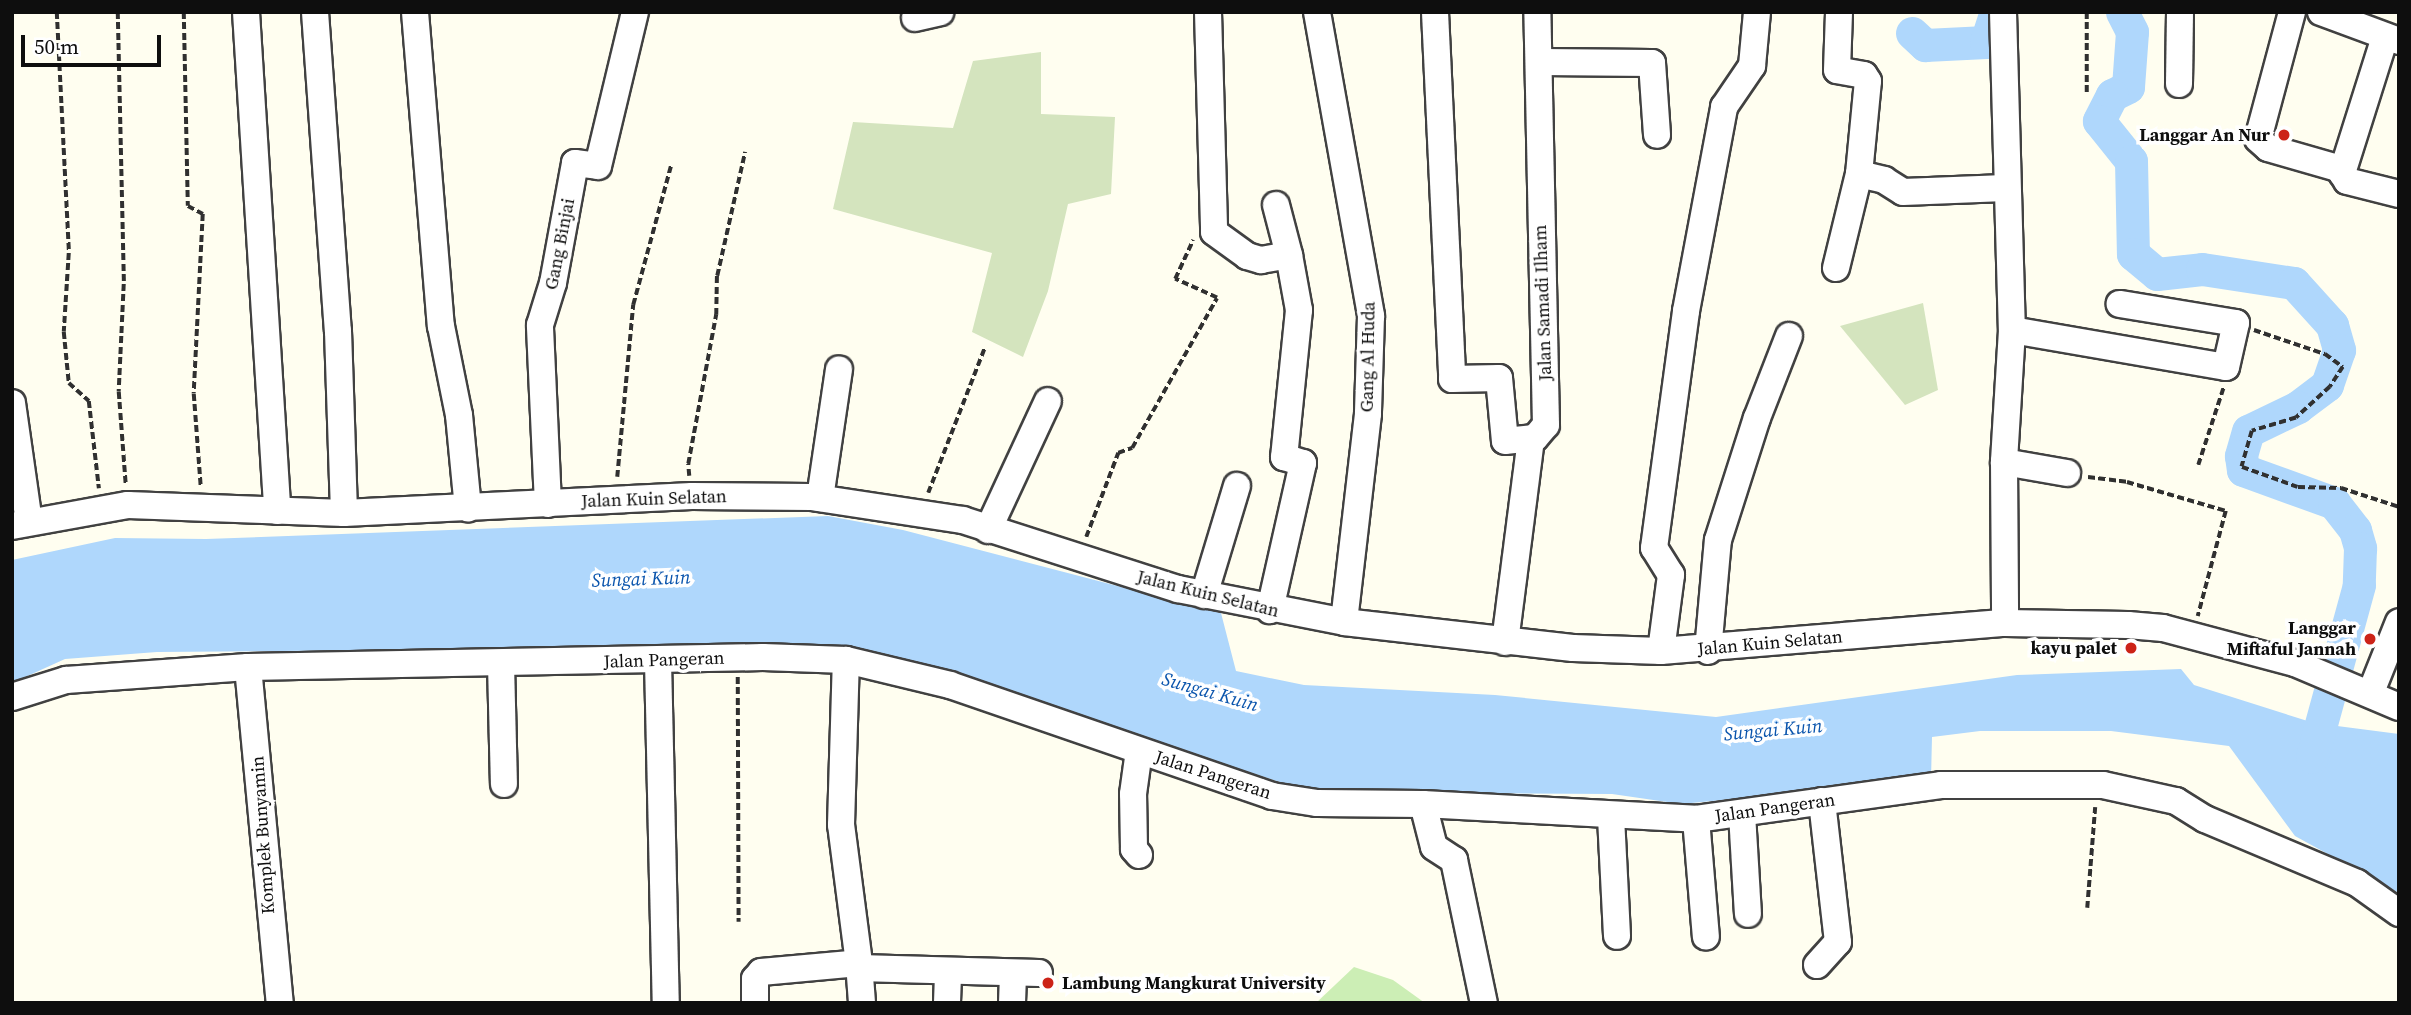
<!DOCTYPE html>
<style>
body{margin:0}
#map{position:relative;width:2411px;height:1015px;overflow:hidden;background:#fffef0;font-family:"Source Serif 4",serif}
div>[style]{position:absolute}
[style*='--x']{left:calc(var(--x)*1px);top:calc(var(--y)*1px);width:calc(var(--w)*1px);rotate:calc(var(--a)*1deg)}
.green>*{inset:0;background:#cceeb5}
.cemetery>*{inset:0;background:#d4e4be}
.water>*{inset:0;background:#afd7fc}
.river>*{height:33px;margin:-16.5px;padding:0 16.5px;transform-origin:16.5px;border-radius:16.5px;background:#afd7fc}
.path>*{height:3.5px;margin-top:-1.75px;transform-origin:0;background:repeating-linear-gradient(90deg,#303030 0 7px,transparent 0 10.5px)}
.roads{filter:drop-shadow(2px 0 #414141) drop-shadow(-2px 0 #414141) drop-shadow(0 2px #414141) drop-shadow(0 -2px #414141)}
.minor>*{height:26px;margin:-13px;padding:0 13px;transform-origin:13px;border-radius:13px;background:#fff}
.dots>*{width:19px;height:19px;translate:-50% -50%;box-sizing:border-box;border:4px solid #fff;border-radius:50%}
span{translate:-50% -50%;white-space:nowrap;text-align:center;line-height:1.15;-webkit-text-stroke:7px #fff;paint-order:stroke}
.poi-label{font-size:18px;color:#0e0e0e;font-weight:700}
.right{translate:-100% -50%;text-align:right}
.left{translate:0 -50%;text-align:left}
.street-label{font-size:18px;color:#0e0e0e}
.water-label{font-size:19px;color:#0b55ad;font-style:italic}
.frame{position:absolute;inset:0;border:14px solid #0e0e0e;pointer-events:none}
.scale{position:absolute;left:21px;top:35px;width:140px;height:32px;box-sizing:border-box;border:4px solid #0e0e0e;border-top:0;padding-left:9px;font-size:21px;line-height:24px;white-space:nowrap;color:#0e0e0e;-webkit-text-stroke:5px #fff;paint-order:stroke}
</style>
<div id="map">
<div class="green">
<div style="clip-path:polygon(1354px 967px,1393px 980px,1425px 1003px,1316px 1003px)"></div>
</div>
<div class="cemetery">
<div style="clip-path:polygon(1041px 52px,1041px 114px,1115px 117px,1111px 194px,1068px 204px,1048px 291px,1023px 357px,972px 332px,992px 253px,833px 209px,853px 122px,953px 128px,973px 61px)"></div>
<div style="clip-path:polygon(1923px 303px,1938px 390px,1905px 405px,1840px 326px)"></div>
</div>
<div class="water">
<div style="clip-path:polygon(828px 516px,903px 530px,1221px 613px,1236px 671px,1304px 685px,1495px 695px,1716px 717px,2017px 675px,2181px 669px,2194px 685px,2314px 723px,2399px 734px,2399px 893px,2295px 836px,2229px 746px,2111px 731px,1980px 731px,1932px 737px,1931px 780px,1681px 804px,1612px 794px,1311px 792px,851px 646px,157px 652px,65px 659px,12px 683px,12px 560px,115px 538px,206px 539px)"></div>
</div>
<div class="river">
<div style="--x:2122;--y:12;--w:22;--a:63"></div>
<div style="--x:2132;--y:32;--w:55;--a:94.2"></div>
<div style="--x:2128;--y:87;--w:18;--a:153"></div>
<div style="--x:2112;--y:95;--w:29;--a:117"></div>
<div style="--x:2099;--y:121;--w:51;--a:51.3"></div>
<div style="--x:2131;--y:161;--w:93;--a:88.8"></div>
<div style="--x:2133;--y:254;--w:31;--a:40"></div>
<div style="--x:2157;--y:274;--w:45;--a:-6.3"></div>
<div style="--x:2202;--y:269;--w:93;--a:8.7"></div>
<div style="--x:2294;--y:283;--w:57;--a:47.9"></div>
<div style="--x:2332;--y:325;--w:26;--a:74"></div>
<div style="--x:2339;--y:350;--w:37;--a:109"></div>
<div style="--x:2327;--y:385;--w:36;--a:143"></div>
<div style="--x:2298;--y:407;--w:55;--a:154.4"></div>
<div style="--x:2248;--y:431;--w:26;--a:106"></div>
<div style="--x:2241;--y:456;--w:14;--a:82"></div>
<div style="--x:2243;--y:470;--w:97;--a:19.9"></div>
<div style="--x:2334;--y:503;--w:34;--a:52"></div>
<div style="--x:2355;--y:530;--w:19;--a:74"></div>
<div style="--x:2360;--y:548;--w:37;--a:92"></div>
<div style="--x:2359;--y:585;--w:178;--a:105.3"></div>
<div style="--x:1912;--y:33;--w:18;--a:43"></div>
<div style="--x:1925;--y:45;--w:61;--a:-2.8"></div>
<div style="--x:1986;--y:42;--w:32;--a:-72"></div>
</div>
<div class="path">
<div style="--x:57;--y:12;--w:241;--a:87.1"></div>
<div style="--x:69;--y:253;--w:79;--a:93.6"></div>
<div style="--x:64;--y:332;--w:51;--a:84.4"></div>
<div style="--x:69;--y:383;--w:27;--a:42"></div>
<div style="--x:89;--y:401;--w:88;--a:83.4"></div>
<div style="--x:118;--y:12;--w:272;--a:88.7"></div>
<div style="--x:124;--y:284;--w:108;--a:92.7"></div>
<div style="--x:119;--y:392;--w:94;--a:85.7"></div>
<div style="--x:184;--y:12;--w:194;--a:88.8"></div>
<div style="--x:188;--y:206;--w:17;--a:28"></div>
<div style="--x:203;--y:214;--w:180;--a:92.9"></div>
<div style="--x:194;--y:394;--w:93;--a:85.7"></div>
<div style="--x:2087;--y:12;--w:84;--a:90"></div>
<div style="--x:2254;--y:330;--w:75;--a:18.7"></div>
<div style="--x:2325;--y:354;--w:22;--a:36"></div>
<div style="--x:2343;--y:367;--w:24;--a:123"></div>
<div style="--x:2330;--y:387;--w:46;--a:137.6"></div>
<div style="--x:2296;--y:418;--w:46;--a:163.5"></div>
<div style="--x:2252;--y:431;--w:37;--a:106"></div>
<div style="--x:2242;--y:467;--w:59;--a:19.7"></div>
<div style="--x:2298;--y:487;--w:43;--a:1.3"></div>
<div style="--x:2341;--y:488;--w:61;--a:18.1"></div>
<div style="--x:2198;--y:465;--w:83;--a:-71.8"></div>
<div style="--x:689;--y:476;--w:12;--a:-95"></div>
<div style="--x:688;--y:464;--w:152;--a:-79.4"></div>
<div style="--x:716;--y:315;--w:39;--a:-89"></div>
<div style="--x:717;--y:276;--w:127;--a:-77.3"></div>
<div style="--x:617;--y:477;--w:173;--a:-84.7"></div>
<div style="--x:633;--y:305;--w:145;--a:-74.8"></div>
<div style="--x:2088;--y:477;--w:39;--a:7"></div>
<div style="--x:2127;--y:482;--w:103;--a:16.3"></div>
<div style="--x:2226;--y:511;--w:109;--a:104.9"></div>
<div style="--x:928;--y:493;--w:155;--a:-68.7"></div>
<div style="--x:1086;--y:537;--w:90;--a:-69.1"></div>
<div style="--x:1118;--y:453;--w:15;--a:-20"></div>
<div style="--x:1132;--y:448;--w:172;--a:-60.5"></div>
<div style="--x:1217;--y:298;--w:46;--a:-155.7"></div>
<div style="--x:1175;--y:279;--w:43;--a:-65.2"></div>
<div style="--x:738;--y:677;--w:245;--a:89.8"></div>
<div style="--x:2087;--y:908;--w:101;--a:-85.5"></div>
</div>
<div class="roads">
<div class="minor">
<div style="--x:246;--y:12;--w:500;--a:86.4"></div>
<div style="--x:315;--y:12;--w:320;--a:85.9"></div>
<div style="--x:338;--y:331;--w:182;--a:88.1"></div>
<div style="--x:415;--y:12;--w:315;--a:85.3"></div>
<div style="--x:441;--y:326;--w:91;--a:78.6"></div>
<div style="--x:459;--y:415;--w:94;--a:84.5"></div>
<div style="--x:1208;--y:12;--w:220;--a:88.4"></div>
<div style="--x:1214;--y:232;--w:41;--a:36"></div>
<div style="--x:1247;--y:256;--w:15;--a:16"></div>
<div style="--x:1261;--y:260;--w:28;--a:-10"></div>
<div style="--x:1289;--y:255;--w:56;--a:79.7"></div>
<div style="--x:1299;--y:310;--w:148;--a:95.8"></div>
<div style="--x:1284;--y:457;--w:20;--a:18"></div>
<div style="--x:1303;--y:463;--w:151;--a:102.7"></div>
<div style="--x:1317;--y:12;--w:309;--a:79.9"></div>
<div style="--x:1371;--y:316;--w:98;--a:91.8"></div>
<div style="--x:1368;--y:414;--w:209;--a:96.6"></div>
<div style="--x:1435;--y:12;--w:367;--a:87.3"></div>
<div style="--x:1452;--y:379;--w:47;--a:-1.2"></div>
<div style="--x:1499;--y:378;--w:63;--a:84.6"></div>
<div style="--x:1505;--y:441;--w:30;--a:-6"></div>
<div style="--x:1535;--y:438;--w:17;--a:-50"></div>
<div style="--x:1546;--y:425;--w:413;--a:-91.2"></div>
<div style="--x:2003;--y:12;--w:318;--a:88.4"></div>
<div style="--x:2012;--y:330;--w:132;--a:93.5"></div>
<div style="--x:2004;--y:462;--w:161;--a:89.6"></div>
<div style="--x:2292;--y:12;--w:131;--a:105"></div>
<div style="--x:2258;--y:139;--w:13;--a:42"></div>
<div style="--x:2268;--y:148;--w:76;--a:16"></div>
<div style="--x:2321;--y:12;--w:83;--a:20.4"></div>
<div style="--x:915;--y:18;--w:26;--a:-13"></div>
<div style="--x:2385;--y:37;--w:143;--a:107.5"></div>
<div style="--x:2342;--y:173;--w:9;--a:58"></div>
<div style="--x:2347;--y:181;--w:54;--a:14"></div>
<div style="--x:1541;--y:62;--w:111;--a:0.5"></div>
<div style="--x:1652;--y:63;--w:72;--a:86"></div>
<div style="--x:2179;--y:84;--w:72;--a:-89.2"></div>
<div style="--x:1859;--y:174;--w:26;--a:13"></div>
<div style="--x:1884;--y:180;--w:22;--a:32"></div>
<div style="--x:1903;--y:192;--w:102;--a:-2.2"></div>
<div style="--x:1276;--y:205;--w:52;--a:75.4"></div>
<div style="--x:1836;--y:268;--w:97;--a:-76.3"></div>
<div style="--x:1859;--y:174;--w:93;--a:-84.5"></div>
<div style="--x:1868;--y:81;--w:7;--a:-124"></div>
<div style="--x:1864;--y:75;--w:27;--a:-170"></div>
<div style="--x:1837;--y:70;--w:58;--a:-88"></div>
<div style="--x:2012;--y:330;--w:217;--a:9.8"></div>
<div style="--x:2226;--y:367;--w:45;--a:-77.2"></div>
<div style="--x:2236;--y:323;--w:118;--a:-170.7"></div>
<div style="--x:12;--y:403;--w:120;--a:81.9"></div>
<div style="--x:2004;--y:462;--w:64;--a:9.9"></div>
<div style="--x:820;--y:498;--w:130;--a:-81.6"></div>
<div style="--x:548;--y:504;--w:179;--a:-92.6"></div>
<div style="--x:540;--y:325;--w:44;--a:-72.8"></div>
<div style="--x:553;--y:283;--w:122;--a:-79.6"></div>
<div style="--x:575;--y:163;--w:23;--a:7"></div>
<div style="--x:598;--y:166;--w:158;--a:-76.5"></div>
<div style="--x:12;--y:526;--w:118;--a:-10.3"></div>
<div style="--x:128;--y:505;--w:216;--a:2.1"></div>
<div style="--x:344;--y:513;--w:348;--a:-2.8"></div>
<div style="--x:692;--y:496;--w:119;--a:0.5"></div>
<div style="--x:811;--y:497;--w:154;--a:8.6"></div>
<div style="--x:963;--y:520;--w:226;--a:17.8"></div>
<div style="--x:1178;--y:589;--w:169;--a:11.2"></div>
<div style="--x:1344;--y:622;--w:230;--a:6.5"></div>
<div style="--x:1573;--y:648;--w:88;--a:2"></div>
<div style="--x:1661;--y:651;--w:345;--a:-4.7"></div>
<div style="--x:2005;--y:623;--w:123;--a:0.9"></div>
<div style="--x:2128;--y:625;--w:35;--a:5"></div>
<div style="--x:2163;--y:628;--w:137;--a:14.9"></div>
<div style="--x:2295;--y:663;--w:113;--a:22.9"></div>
<div style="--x:988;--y:530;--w:142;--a:-65.1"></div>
<div style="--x:1204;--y:595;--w:114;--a:-73.2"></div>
<div style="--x:1505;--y:642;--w:205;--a:-82.7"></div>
<div style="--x:1661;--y:651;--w:77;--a:-82.5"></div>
<div style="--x:1671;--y:575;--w:32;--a:-122"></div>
<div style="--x:1654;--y:548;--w:239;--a:-82.3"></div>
<div style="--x:1686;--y:311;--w:208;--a:-79.4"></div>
<div style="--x:1724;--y:107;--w:50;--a:-55.7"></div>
<div style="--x:1752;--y:66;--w:54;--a:-84.7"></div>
<div style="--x:1708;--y:651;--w:111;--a:-84.9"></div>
<div style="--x:1718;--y:540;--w:128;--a:-72.3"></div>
<div style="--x:1757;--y:418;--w:88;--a:-68.7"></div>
<div style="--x:658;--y:661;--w:342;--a:88.7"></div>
<div style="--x:501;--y:664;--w:120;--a:88.6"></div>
<div style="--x:248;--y:667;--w:338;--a:84.6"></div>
<div style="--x:2371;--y:692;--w:75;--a:-68.2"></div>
<div style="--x:12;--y:697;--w:57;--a:-17.5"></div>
<div style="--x:66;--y:680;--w:182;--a:-4.1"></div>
<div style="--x:248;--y:667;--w:515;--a:-1.11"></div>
<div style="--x:763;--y:657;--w:83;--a:2.1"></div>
<div style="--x:846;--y:660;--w:107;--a:13.5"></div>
<div style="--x:950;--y:685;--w:341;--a:19"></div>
<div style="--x:1272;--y:796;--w:46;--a:8.8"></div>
<div style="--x:1317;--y:803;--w:106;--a:0.5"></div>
<div style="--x:1423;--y:804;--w:273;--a:3.1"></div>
<div style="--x:1696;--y:819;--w:247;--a:-7.9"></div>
<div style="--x:1941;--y:785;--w:162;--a:0"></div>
<div style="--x:2103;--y:785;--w:75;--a:12.4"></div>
<div style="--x:2176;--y:801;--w:34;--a:32"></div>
<div style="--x:2205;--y:819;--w:165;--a:22.8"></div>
<div style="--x:2357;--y:883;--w:52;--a:35.5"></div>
<div style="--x:1423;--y:804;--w:44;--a:75.7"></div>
<div style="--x:1434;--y:847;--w:24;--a:33"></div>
<div style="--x:1454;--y:860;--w:146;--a:78.2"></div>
<div style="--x:1742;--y:814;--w:100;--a:86.6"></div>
<div style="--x:1611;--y:817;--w:119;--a:87.1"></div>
<div style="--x:1696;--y:819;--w:118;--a:85.2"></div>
<div style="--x:1139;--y:855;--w:8;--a:-130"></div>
<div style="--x:1134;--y:849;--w:55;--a:-91"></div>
<div style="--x:1133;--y:794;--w:43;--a:-82.1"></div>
<div style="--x:859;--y:963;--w:40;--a:85.7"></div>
<div style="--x:1817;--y:965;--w:31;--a:-48"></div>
<div style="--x:1838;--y:942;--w:142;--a:-96.5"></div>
<div style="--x:859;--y:968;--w:180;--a:1.6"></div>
<div style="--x:755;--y:1003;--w:24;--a:-90"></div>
<div style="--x:755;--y:979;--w:9;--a:-49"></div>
<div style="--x:761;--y:972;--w:98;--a:-5.2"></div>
<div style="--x:859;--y:963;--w:139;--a:-97.4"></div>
<div style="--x:841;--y:825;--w:165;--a:-88.3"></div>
<div style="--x:947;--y:1003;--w:32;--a:-88"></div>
<div style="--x:1012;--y:1003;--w:30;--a:-88"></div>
</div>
</div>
<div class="dots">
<div style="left:2284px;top:135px;background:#cc2318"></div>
<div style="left:2370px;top:639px;background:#cc2318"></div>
<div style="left:2131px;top:648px;background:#cc2318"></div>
<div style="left:1048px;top:983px;background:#cc2318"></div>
</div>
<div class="poi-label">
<span class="right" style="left:2270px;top:135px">Langgar An Nur</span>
<span class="right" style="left:2356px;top:639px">Langgar<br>Miftaful Jannah</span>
<span class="right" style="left:2117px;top:648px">kayu palet</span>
<span class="left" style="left:1062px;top:983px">Lambung Mangkurat University</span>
</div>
<div class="street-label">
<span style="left:560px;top:244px;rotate:-79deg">Gang Binjai</span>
<span style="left:1543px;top:303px;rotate:-92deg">Jalan Samadi Ilham</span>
<span style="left:1368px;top:357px;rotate:-89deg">Gang Al Huda</span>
<span style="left:654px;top:499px;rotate:-2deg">Jalan Kuin Selatan</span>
<span style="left:1208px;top:594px;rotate:14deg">Jalan Kuin Selatan</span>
<span style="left:1770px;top:643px;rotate:-5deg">Jalan Kuin Selatan</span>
<span style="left:664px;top:660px;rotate:-2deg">Jalan Pangeran</span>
<span style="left:1213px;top:775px;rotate:18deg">Jalan Pangeran</span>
<span style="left:1775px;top:808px;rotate:-8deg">Jalan Pangeran</span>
<span style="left:263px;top:835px;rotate:-94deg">Komplek Bunyamin</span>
</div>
<div class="water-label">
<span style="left:641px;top:579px;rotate:-2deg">Sungai Kuin</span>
<span style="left:1210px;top:692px;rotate:16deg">Sungai Kuin</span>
<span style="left:1773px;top:730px;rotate:-5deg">Sungai Kuin</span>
</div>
<div class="frame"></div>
<div class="scale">50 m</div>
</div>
